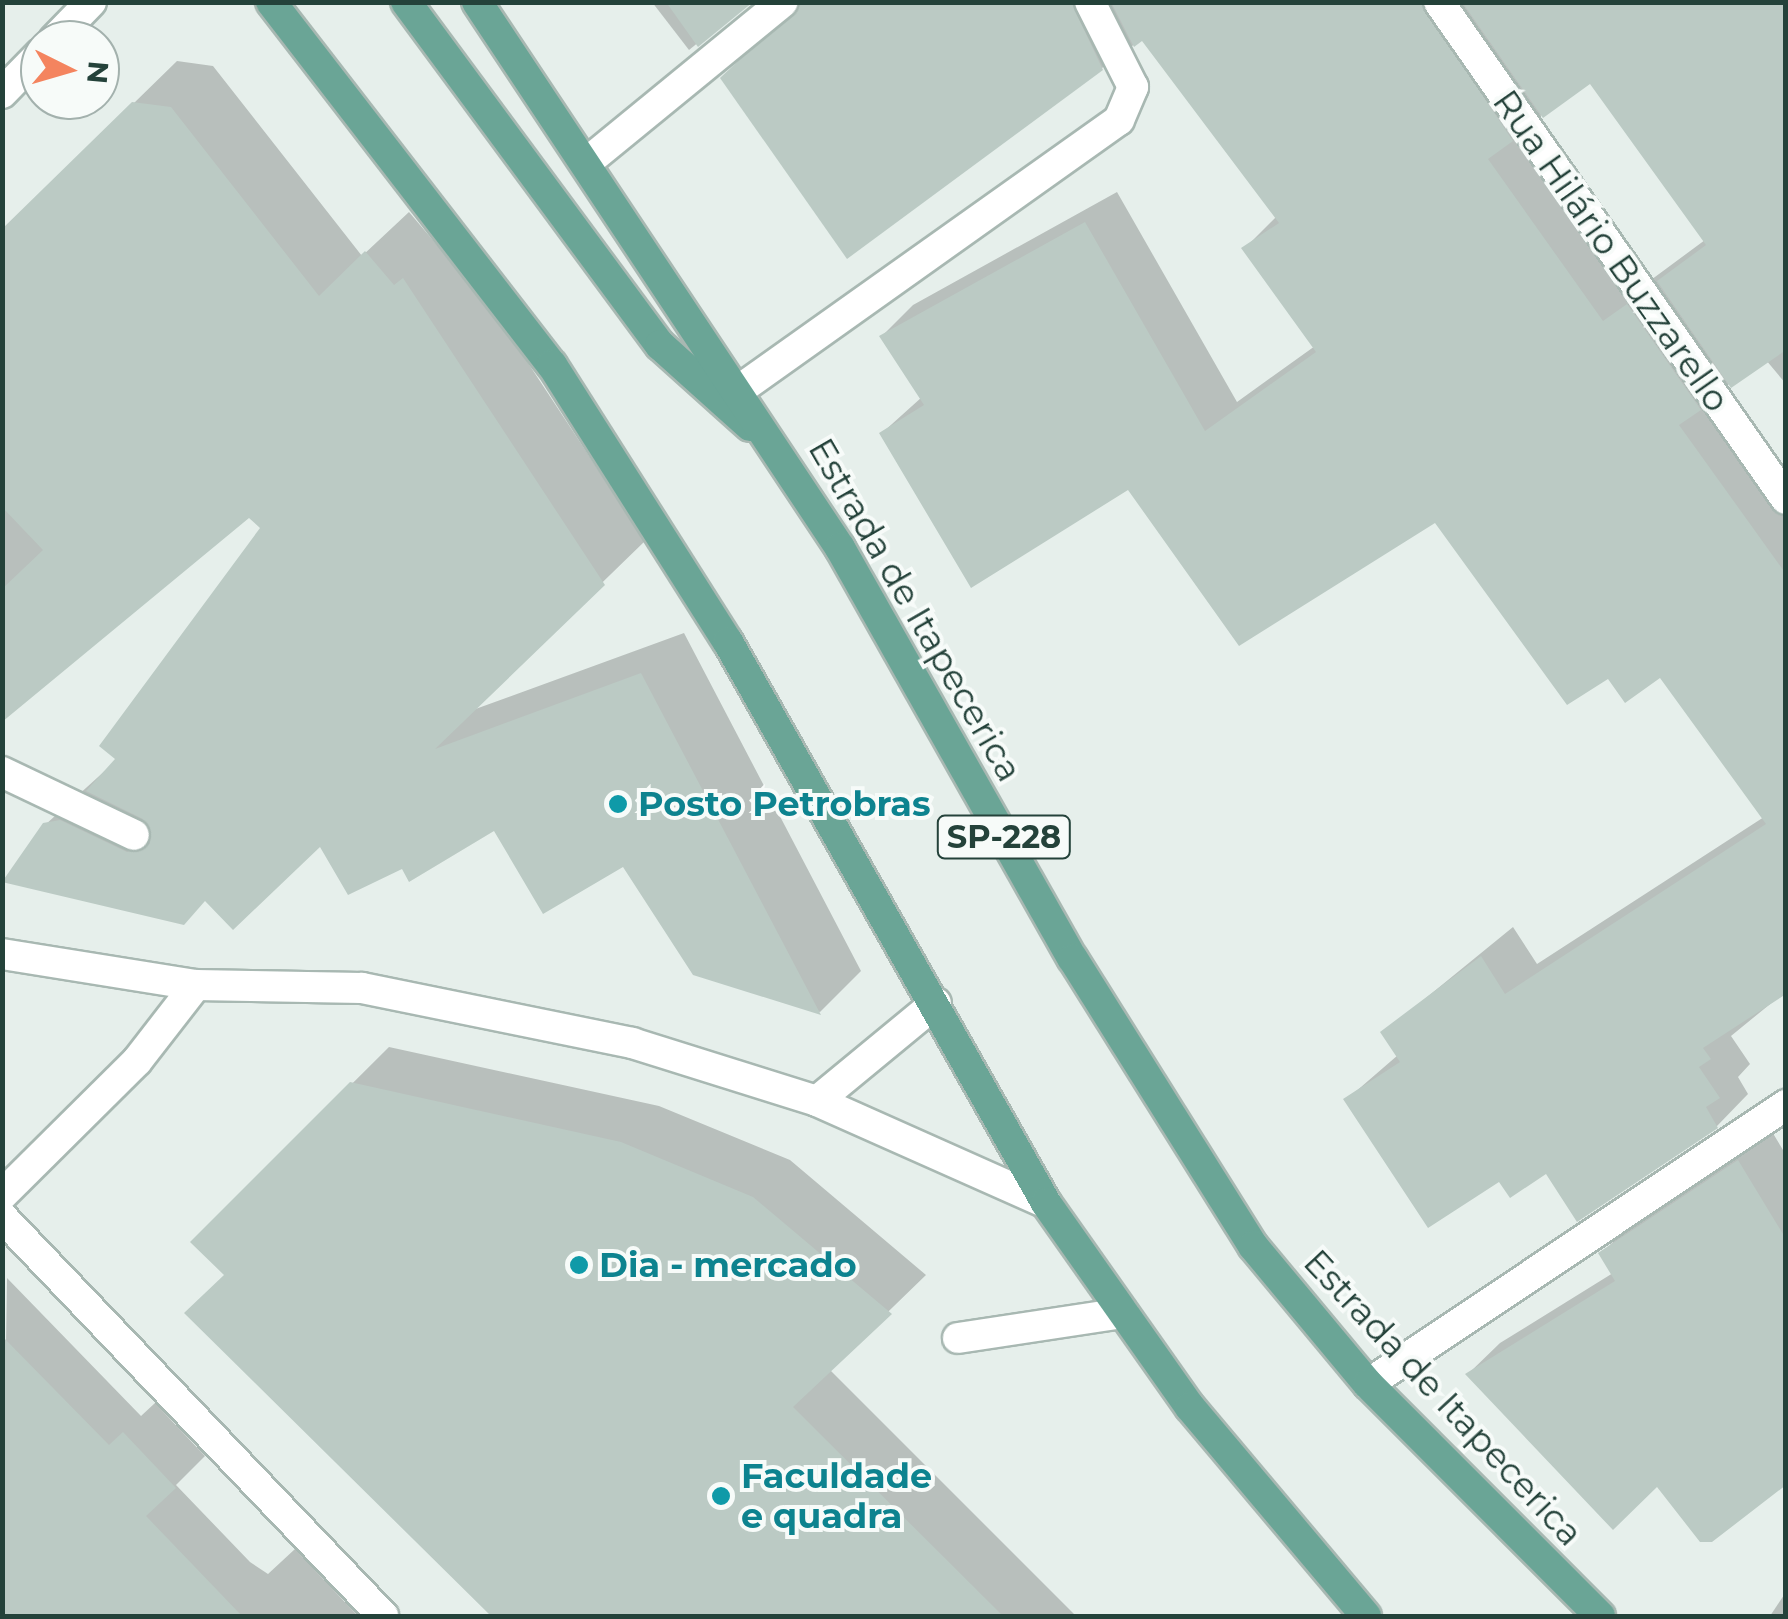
<!DOCTYPE html>
<meta charset="utf-8">
<style>
body{margin:0}
#map{position:relative;width:1788px;height:1619px;overflow:hidden;background:#e6efeb;font-family:Montserrat,sans-serif}
div>[style]{position:absolute}
[style*='--x']{left:calc(var(--x)*1px);top:calc(var(--y)*1px);width:calc(var(--w)*1px);rotate:calc(var(--a)*1deg)}
.shadow>*{inset:0;background:#0003}
.building>*{inset:0;background:#bbcac4}
.roads{filter:drop-shadow(2px 0 #a8b8b2) drop-shadow(-2px 0 #a8b8b2) drop-shadow(0 2px #a8b8b2) drop-shadow(0 -2px #a8b8b2)}
.service>*{height:30px;margin:-15px;padding:0 15px;transform-origin:15px;border-radius:15px;background:#fff}
.minor>*{height:30px;margin:-15px;padding:0 15px;transform-origin:15px;border-radius:15px;background:#fff}
.tertiary>*{height:30px;margin:-15px;padding:0 15px;transform-origin:15px;border-radius:15px;background:#fff}
.primary>*{height:30px;margin:-15px;padding:0 15px;transform-origin:15px;border-radius:15px;background:#6aa596}
.dots>*{width:28px;height:28px;translate:-50% -50%;box-sizing:border-box;border:5px solid #f7fbf9;border-radius:50%}
span{translate:-50% -50%;white-space:nowrap;text-align:center;line-height:1.15;-webkit-text-stroke:8px #f7fbf9;paint-order:stroke}
.shield-label span{padding:2px 8px;background:#f7fbf9;border:2px solid;border-radius:8px;-webkit-text-stroke-width:0}
.shield-label{font-size:32px;color:#24423a;font-weight:700}
.street-label{font-size:35px;color:#24423a}
.culture-label{font-size:35px;color:#0d838f;font-weight:700}
.left{translate:0 -50%;text-align:left}
.frame{position:absolute;inset:0;border:5px solid #24423a;pointer-events:none}
.north{position:absolute;left:20px;top:20px;width:100px;height:100px;box-sizing:border-box;background:#f7fbf9;border:2px solid #a3b1ad;border-radius:50%;rotate:95deg;font-size:28px;font-weight:700;line-height:40px;text-align:center;color:#24423a}
.north::after{content:'';display:block;margin:auto;width:35px;height:45px;background:#f4845f;clip-path:polygon(50% 0,100% 100%,50% 72%,0 100%)}
</style>
<div id="map">
<div class="shadow">
<div style="clip-path:polygon(652px 2px,748px 2px,689px 50px)"></div>
<div style="clip-path:polygon(evenodd,799px 2px,1786px 2px,1786px 384px,1766px 360px,1711px 396px,1786px 499px,1786px 991px,1731px 1036px,1750px 1064px,1738px 1077px,1748px 1094px,1717px 1126px,1578px 1218px,1547px 1170px,1499px 1179px,1346px 1100px,1398px 1055px,1383px 1033px,1513px 927px,1537px 964px,1764px 817px,1661px 675px,1609px 675px,1435px 520px,1129px 487px,882px 433px,922px 397px,882px 336px,913px 305px,1117px 192px,1237px 402px,1315px 346px,1244px 249px,1277px 216px,1143px 38px,1102px 68px,798px 11px,799px 2px,1591px 80px,1705px 240px,1636px 291px,1521px 130px,1591px 80px)"></div>
<div style="clip-path:polygon(177px 61px,213px 66px,362px 256px,409px 212px,437px 245px,446px 238px,645px 541px,470px 711px,684px 633px,861px 971px,820px 1012px,695px 973px,624px 864px,495px 828px,403px 866px,320px 843px,206px 899px,45px 825px,118px 759px,263px 528px,249px 515px,2px 719px,2px 288px,46px 189px)"></div>
<div style="clip-path:polygon(389px 1047px,659px 1106px,790px 1160px,926px 1275px,829px 1369px,1076px 1616px,492px 1616px,360px 1477px,226px 1273px,193px 1242px)"></div>
<div style="clip-path:polygon(1771px 1130px,1786px 1155px,1786px 1481px,1658px 1484px,1468px 1374px,1500px 1343px,1613px 1273px,1601px 1254px,1633px 1222px)"></div>
<div style="clip-path:polygon(7px 1278px,141px 1416px,155px 1403px,205px 1456px,176px 1485px,250px 1562px,268px 1574px,295px 1549px,358px 1616px,10px 1616px,2px 1608px)"></div>
<div style="clip-path:polygon(1786px 1592px,1786px 1616px,1770px 1616px)"></div>
</div>
<div class="building">
<div style="clip-path:polygon(666px 2px,753px 2px,698px 47px)"></div>
<div style="clip-path:polygon(801px 2px,1071px 2px,1103px 70px,847px 259px,720px 78px)"></div>
<div style="clip-path:polygon(1111px 2px,1420px 2px,1513px 141px,1488px 159px,1603px 321px,1627px 304px,1701px 410px,1679px 425px,1786px 574px,1786px 994px,1703px 1048px,1711px 1059px,1699px 1067px,1720px 1098px,1706px 1107px,1718px 1128px,1577px 1222px,1546px 1174px,1510px 1198px,1499px 1182px,1428px 1228px,1343px 1099px,1400px 1062px,1380px 1032px,1481px 956px,1505px 994px,1766px 824px,1660px 678px,1625px 703px,1608px 679px,1567px 705px,1435px 523px,1239px 646px,1128px 490px,971px 588px,879px 433px,924px 405px,879px 336px,1085px 222px,1205px 431px,1316px 352px,1241px 248px,1279px 223px,1142px 41px,1134px 47px)"></div>
<div style="clip-path:polygon(1462px 2px,1786px 2px,1786px 350px,1731px 388px,1657px 281px,1706px 245px,1590px 84px,1543px 118px)"></div>
<div style="clip-path:polygon(132px 102px,171px 107px,319px 296px,365px 251px,394px 285px,403px 278px,605px 585px,435px 749px,641px 673px,821px 1015px,693px 975px,623px 867px,543px 914px,494px 831px,409px 882px,402px 869px,348px 895px,320px 847px,233px 930px,205px 901px,184px 925px,2px 882px,43px 823px,60px 820px,127px 852px,150px 844px,143px 819px,86px 791px,115px 759px,99px 746px,260px 528px,249px 518px,2px 722px,2px 589px,43px 550px,2px 507px,2px 229px)"></div>
<div style="clip-path:polygon(350px 1082px,621px 1142px,753px 1197px,892px 1314px,793px 1407px,1003px 1616px,491px 1616px,184px 1313px,224px 1275px,190px 1242px)"></div>
<div style="clip-path:polygon(1738px 1160px,1786px 1239px,1786px 1485px,1712px 1542px,1700px 1542px,1657px 1487px,1613px 1530px,1465px 1374px,1615px 1281px,1598px 1253px)"></div>
<div style="clip-path:polygon(2px 1336px,109px 1445px,123px 1432px,176px 1488px,146px 1516px,242px 1616px,2px 1616px)"></div>
</div>
<div class="roads">
<div class="service">
<div style="--x:586;--y:163;--w:254;--a:-39.3"></div>
<div style="--x:739;--y:390;--w:466;--a:-35.4"></div>
<div style="--x:1119;--y:120;--w:36;--a:-67"></div>
<div style="--x:1133;--y:87;--w:95;--a:-116.8"></div>
<div style="--x:2;--y:772;--w:146;--a:25.5"></div>
<div style="--x:958;--y:1338;--w:167;--a:-8.6"></div>
</div>
<div class="minor">
<div style="--x:1439;--y:2;--w:606;--a:55.08"></div>
<div style="--x:2;--y:954;--w:196;--a:9.1"></div>
<div style="--x:196;--y:985;--w:166;--a:1"></div>
<div style="--x:362;--y:988;--w:276;--a:11.5"></div>
<div style="--x:632;--y:1043;--w:194;--a:17.4"></div>
<div style="--x:817;--y:1101;--w:251;--a:24"></div>
<div style="--x:817;--y:1101;--w:154;--a:-39.5"></div>
<div style="--x:2;--y:1195;--w:190;--a:-44.8"></div>
<div style="--x:137;--y:1061;--w:96;--a:-52.2"></div>
<div style="--x:2;--y:1217;--w:552;--a:46.32"></div>
<div style="--x:1368;--y:1384;--w:503;--a:-33.72"></div>
</div>
<div class="tertiary">
<div style="--x:54;--y:40;--w:53;--a:-45.8"></div>
<div style="--x:2;--y:93;--w:54;--a:-45.7"></div>
</div>
<div class="primary">
<div style="--x:271;--y:2;--w:459;--a:52.3"></div>
<div style="--x:552;--y:365;--w:328;--a:57.6"></div>
<div style="--x:728;--y:642;--w:645;--a:60.45"></div>
<div style="--x:1046;--y:1203;--w:250;--a:54.8"></div>
<div style="--x:1190;--y:1407;--w:273;--a:49.9"></div>
<div style="--x:406;--y:2;--w:427;--a:53.5"></div>
<div style="--x:660;--y:345;--w:121;--a:42"></div>
<div style="--x:477;--y:2;--w:656;--a:56.38"></div>
<div style="--x:840;--y:548;--w:472;--a:60.5"></div>
<div style="--x:1073;--y:959;--w:339;--a:57.9"></div>
<div style="--x:1253;--y:1246;--w:180;--a:50.2"></div>
<div style="--x:1368;--y:1384;--w:328;--a:45"></div>
</div>
</div>
<div class="dots">
<div style="left:618px;top:804px;background:#0f9aa8"></div>
<div style="left:579px;top:1265px;background:#0f9aa8"></div>
<div style="left:721px;top:1496px;background:#0f9aa8"></div>
</div>
<div class="shield-label">
<span style="left:1004px;top:837px">SP-228</span>
</div>
<div class="street-label">
<span style="left:1611px;top:251px;rotate:55deg">Rua Hilário Buzzarello</span>
<span style="left:915px;top:610px;rotate:60deg">Estrada de Itapecerica</span>
<span style="left:1443px;top:1398px;rotate:47deg">Estrada de Itapecerica</span>
</div>
<div class="culture-label">
<span class="left" style="left:638px;top:804px">Posto Petrobras</span>
<span class="left" style="left:599px;top:1265px">Dia - mercado</span>
<span class="left" style="left:741px;top:1496px">Faculdade<br>e quadra</span>
</div>
<div class="frame"></div>
<div class="north">N</div>
</div>
